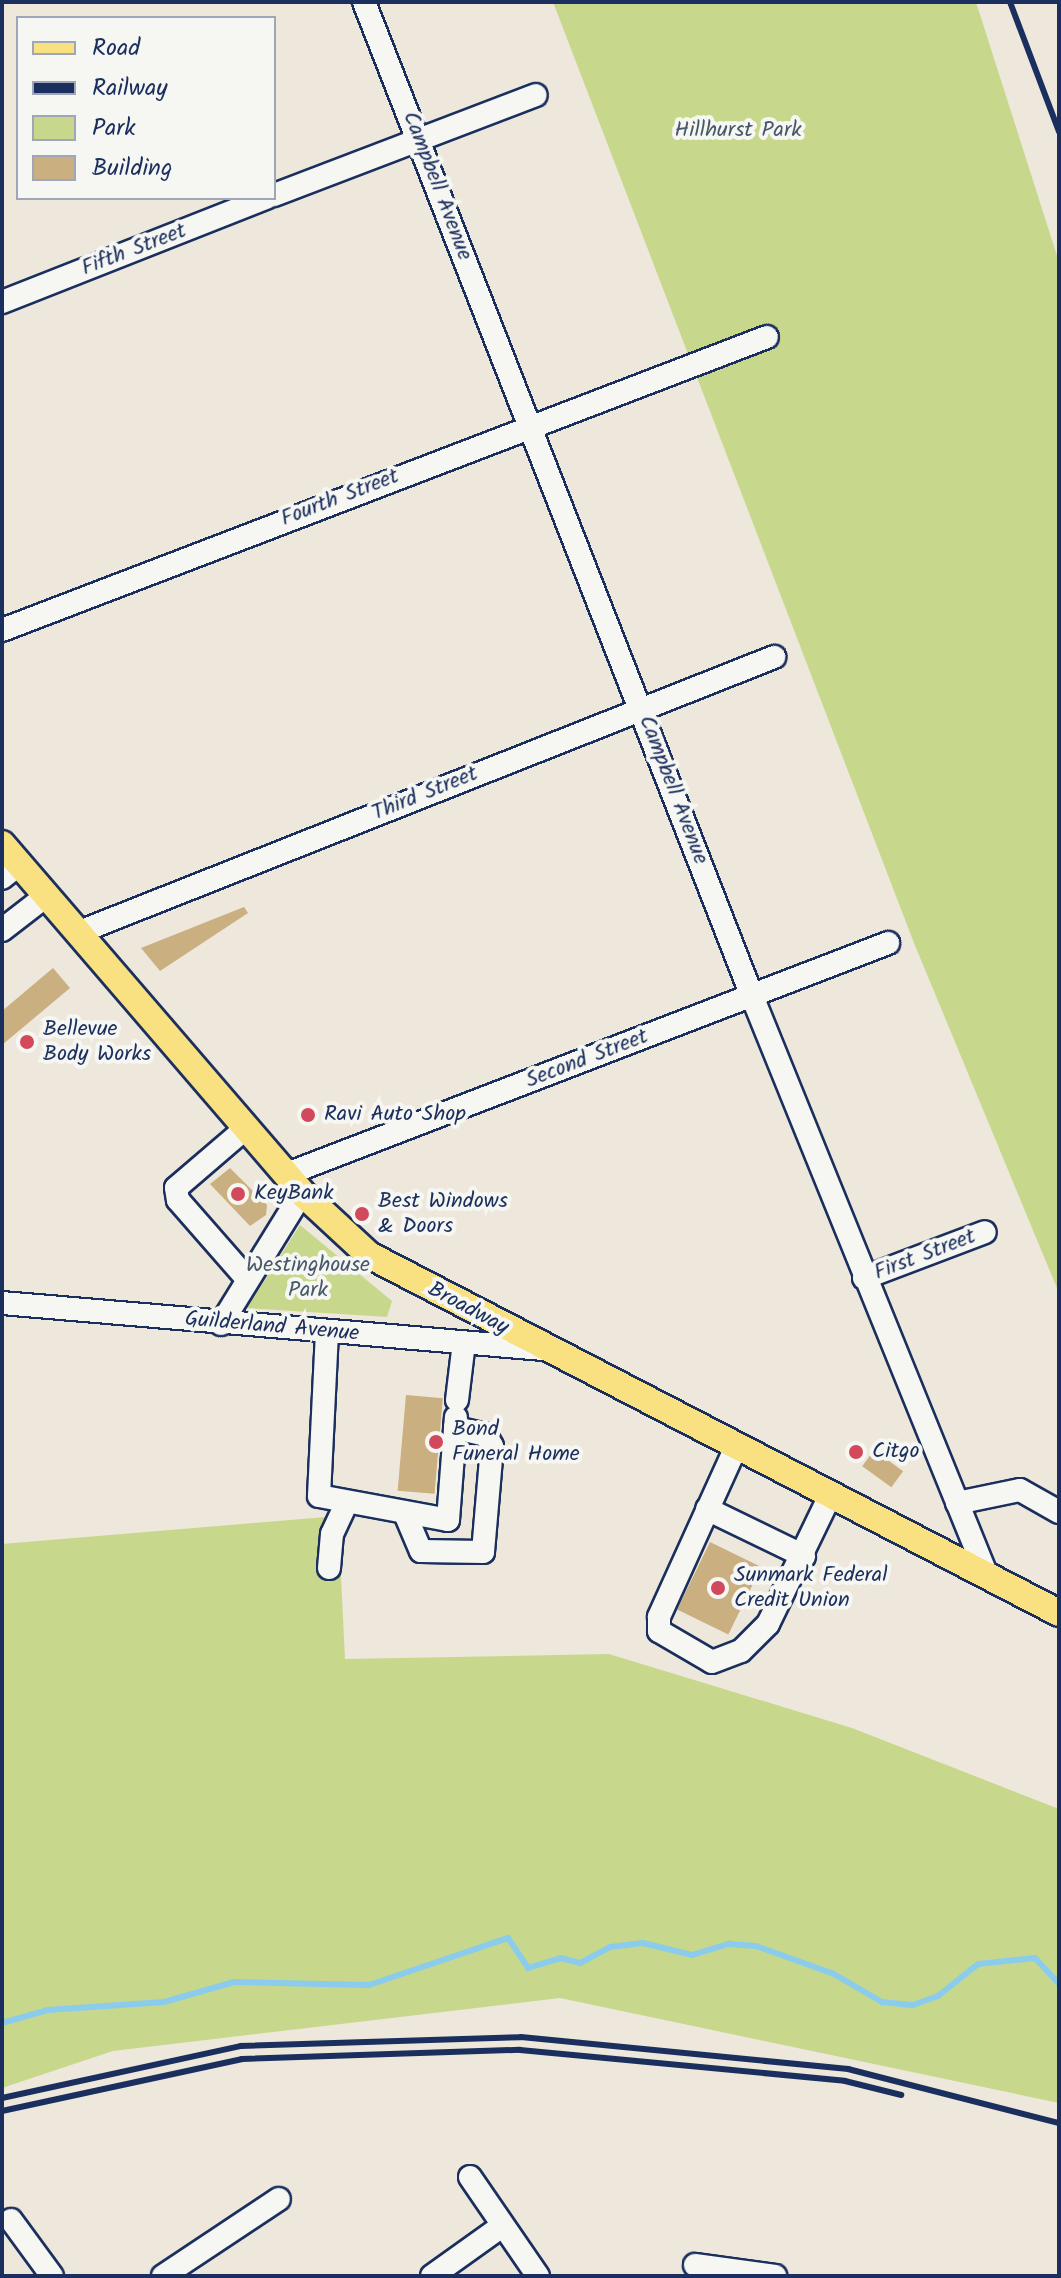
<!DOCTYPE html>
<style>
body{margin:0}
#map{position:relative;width:1061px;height:2278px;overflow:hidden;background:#ede8db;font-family:Kalam,sans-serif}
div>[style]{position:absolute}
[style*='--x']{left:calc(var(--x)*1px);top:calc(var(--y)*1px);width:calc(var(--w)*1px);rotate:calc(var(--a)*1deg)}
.green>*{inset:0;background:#c7d88c}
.stream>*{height:6px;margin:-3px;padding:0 3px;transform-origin:3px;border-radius:3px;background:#8bccec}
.building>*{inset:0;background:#caaf80;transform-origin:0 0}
.roads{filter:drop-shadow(2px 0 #1b2f5e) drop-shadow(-2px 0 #1b2f5e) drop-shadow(0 2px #1b2f5e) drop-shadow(0 -2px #1b2f5e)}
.minor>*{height:22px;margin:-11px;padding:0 11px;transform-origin:11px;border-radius:11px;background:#f6f6f2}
.major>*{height:26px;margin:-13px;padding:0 13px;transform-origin:13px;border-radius:13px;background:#f9e181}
.rail>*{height:6px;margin:-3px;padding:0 3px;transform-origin:3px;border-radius:3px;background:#1b2f5e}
.dots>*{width:22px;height:22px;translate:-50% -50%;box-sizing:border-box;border:4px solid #f6f6f2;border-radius:50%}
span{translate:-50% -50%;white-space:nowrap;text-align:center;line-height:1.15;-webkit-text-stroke:8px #f6f6f2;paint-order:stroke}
.park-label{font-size:22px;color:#46596a}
.street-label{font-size:22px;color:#1b2f5e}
.poi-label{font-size:22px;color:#1b2f5e}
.left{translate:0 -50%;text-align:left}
.frame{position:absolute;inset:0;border:4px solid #1b2f5e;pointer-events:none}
.legend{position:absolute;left:16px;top:16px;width:260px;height:184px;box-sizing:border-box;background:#f6f6f2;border:2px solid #9ea6b7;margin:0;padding:10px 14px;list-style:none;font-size:24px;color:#1b2f5e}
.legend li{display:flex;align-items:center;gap:16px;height:40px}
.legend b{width:40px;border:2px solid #9ea6b7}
</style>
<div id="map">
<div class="green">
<div style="clip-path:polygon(553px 2px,976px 2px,1059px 262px,1059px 1293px,914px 943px)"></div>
<div style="clip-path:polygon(300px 1225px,392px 1301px,387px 1317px,247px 1308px)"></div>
<div style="clip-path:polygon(338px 1516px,345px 1659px,609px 1654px,852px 1728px,1059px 1809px,1059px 2103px,560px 1998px,113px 2051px,2px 2088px,2px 1544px)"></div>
</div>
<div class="stream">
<div style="--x:2;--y:2023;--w:48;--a:-15.8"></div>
<div style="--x:48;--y:2010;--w:116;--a:-3.9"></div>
<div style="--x:164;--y:2002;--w:73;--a:-15.9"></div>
<div style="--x:234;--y:1982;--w:135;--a:1.3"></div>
<div style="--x:369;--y:1985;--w:147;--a:-18.7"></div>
<div style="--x:508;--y:1938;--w:36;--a:56"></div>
<div style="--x:528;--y:1968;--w:34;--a:-17"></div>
<div style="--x:561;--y:1958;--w:20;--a:15"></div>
<div style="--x:580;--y:1963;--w:34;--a:-28"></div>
<div style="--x:610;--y:1947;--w:33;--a:-7"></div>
<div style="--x:643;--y:1943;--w:50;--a:13.8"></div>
<div style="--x:692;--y:1955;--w:39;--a:-17"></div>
<div style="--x:729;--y:1944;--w:27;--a:4"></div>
<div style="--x:756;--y:1946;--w:83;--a:19.7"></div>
<div style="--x:834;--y:1974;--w:56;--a:30.3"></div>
<div style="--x:882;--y:2002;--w:31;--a:6"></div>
<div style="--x:913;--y:2005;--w:27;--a:-20"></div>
<div style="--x:938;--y:1996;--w:51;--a:-38.7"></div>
<div style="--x:978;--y:1964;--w:57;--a:-6"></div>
<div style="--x:1035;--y:1958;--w:35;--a:47"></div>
</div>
<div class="building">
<div style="clip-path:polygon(244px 907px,248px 913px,160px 971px,141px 948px)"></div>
<div style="clip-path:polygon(53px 968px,70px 988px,2px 1045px,2px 1011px)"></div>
<div style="clip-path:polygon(230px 1168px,267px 1205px,266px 1215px,250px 1226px,210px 1184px)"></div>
<div style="left:406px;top:1395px;width:37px;height:96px;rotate:5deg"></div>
<div style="left:874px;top:1450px;width:36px;height:20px;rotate:36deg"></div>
<div style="left:710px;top:1542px;width:57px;height:75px;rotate:26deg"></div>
</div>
<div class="roads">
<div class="minor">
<div style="--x:364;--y:2;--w:1067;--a:68.68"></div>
<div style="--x:752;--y:996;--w:626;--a:67.94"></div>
<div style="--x:274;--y:195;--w:280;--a:-20.9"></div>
<div style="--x:2;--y:302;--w:284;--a:-21.5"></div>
<div style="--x:2;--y:630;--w:819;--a:-20.96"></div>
<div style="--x:2;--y:878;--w:22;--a:-39"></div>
<div style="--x:2;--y:930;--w:56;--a:-37.7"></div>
<div style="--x:77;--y:933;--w:750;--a:-21.6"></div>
<div style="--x:246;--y:1128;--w:92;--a:139.4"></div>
<div style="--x:176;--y:1188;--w:12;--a:81"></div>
<div style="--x:178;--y:1200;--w:106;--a:48.8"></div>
<div style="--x:287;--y:1174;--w:644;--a:-21.02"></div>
<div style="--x:864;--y:1278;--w:129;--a:-20.8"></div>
<div style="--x:2;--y:1303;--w:543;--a:4.86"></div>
<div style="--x:221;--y:1324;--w:154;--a:-58.3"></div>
<div style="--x:327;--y:1332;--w:164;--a:92.8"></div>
<div style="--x:319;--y:1496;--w:131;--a:10.5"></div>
<div style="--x:448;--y:1520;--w:103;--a:-85.6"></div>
<div style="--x:457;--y:1400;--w:58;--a:-83.1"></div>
<div style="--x:736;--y:1447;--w:187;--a:114.4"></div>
<div style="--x:659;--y:1617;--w:14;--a:90"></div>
<div style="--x:659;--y:1631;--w:61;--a:30.3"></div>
<div style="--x:712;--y:1662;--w:31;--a:-21"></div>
<div style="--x:741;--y:1651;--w:38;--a:-45"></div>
<div style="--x:768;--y:1624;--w:142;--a:-64.2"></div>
<div style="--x:957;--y:1503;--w:64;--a:-11.7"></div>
<div style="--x:1020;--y:1490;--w:45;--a:29.4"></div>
<div style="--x:707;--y:1509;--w:108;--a:25.9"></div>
<div style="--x:406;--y:1516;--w:38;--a:67"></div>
<div style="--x:421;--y:1551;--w:62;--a:0.9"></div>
<div style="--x:483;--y:1552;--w:106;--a:-85.1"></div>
<div style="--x:492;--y:1446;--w:13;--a:-119"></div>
<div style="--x:486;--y:1435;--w:32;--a:-167"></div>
<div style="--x:329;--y:1568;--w:34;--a:-85"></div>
<div style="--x:332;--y:1534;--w:35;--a:-65"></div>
<div style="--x:470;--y:2177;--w:120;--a:55.5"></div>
<div style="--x:11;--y:2220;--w:69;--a:53.8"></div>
<div style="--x:695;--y:2265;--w:81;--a:7.8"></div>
<div style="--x:163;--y:2276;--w:139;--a:-33.6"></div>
<div style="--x:432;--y:2276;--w:86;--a:-35.5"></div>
</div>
<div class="major">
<div style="--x:2;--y:844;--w:460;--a:49.3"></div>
<div style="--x:302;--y:1193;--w:91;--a:42.8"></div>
<div style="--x:369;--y:1255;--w:777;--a:27.42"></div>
</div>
</div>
<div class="rail">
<div style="--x:1010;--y:2;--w:139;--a:69.3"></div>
<div style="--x:2;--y:2098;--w:245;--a:-12.3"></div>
<div style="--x:241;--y:2046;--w:280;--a:-1.8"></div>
<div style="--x:521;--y:2037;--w:329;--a:5.6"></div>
<div style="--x:848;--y:2069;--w:218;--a:14.4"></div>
<div style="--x:2;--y:2111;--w:246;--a:-12.2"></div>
<div style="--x:242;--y:2059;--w:278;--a:-1.9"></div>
<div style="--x:520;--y:2050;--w:326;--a:5.4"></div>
<div style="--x:845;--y:2081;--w:58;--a:14"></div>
</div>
<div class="dots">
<div style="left:27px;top:1042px;background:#d1495b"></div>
<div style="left:308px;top:1115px;background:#d1495b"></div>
<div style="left:238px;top:1194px;background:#d1495b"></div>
<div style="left:362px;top:1214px;background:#d1495b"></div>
<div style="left:436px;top:1442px;background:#d1495b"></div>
<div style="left:856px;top:1452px;background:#d1495b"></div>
<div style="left:718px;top:1588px;background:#d1495b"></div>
</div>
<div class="park-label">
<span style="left:738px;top:131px">Hillhurst Park</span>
<span style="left:308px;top:1278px">Westinghouse<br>Park</span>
</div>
<div class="street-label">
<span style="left:437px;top:186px;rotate:69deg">Campbell Avenue</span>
<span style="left:134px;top:250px;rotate:-21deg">Fifth Street</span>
<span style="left:340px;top:498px;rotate:-21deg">Fourth Street</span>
<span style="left:673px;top:790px;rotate:69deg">Campbell Avenue</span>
<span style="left:425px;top:794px;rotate:-22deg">Third Street</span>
<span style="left:587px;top:1059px;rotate:-21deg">Second Street</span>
<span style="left:925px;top:1255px;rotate:-21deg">First Street</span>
<span style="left:468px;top:1309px;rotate:28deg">Broadway</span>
<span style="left:272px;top:1327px;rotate:5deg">Guilderland Avenue</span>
</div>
<div class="poi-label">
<span class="left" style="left:43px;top:1042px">Bellevue<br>Body Works</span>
<span class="left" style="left:324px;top:1115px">Ravi Auto Shop</span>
<span class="left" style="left:254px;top:1194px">KeyBank</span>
<span class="left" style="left:378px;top:1214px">Best Windows<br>&amp; Doors</span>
<span class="left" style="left:452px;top:1442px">Bond<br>Funeral Home</span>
<span class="left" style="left:872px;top:1452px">Citgo</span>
<span class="left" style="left:734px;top:1588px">Sunmark Federal<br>Credit Union</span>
</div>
<div class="frame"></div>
<ul class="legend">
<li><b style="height:10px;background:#f9e181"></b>Road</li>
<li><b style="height:10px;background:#1b2f5e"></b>Railway</li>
<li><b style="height:22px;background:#c7d88c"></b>Park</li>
<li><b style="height:22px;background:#caaf80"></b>Building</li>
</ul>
</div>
